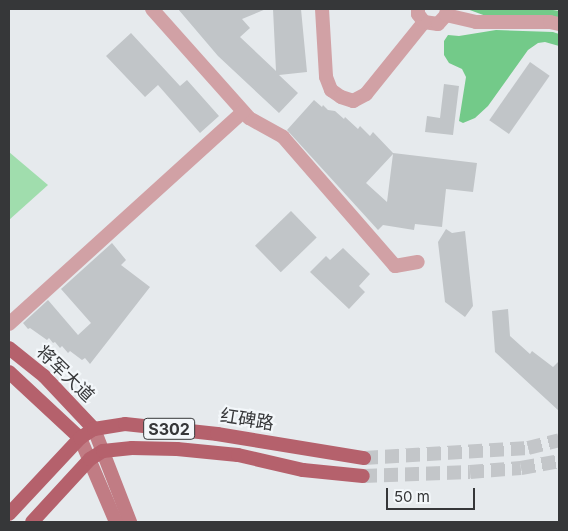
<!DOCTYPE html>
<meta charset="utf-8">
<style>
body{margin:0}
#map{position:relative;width:568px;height:531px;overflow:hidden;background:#e6eaed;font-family:Inter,"Noto Sans SC",sans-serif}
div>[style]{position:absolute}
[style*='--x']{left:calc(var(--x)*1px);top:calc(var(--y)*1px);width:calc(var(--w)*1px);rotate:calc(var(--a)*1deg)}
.green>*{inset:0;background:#a0ddad}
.forest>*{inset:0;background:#73ca89}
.building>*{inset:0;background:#c1c5c8;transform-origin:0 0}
.primary-tunnel>*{height:14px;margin-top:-7px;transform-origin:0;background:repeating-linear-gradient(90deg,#c3c6c9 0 14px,transparent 0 21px)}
.minor>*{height:14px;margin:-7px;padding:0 7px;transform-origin:7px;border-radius:7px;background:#d1a1a5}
.tertiary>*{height:14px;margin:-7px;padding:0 7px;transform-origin:7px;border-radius:7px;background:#d1a1a5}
.secondary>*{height:14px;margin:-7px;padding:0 7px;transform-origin:7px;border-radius:7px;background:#c17c84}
.primary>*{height:14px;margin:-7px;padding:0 7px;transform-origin:7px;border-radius:7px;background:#b5616c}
span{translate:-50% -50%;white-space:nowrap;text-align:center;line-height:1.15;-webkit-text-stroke:4.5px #f3f7fa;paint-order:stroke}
.shield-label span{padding:1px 4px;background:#f3f7fa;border:1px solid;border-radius:4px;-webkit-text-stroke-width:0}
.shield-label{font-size:16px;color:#363739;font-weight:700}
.street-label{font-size:18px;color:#363739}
.frame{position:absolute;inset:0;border:10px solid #363739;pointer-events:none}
.scale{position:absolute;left:386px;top:488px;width:89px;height:22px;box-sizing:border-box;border:2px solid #363739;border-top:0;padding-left:6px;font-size:15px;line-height:18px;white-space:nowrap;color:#363739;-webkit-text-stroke:4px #f3f7fa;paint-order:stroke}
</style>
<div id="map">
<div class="green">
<div style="clip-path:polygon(9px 152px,48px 185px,9px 220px)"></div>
</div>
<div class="forest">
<div style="clip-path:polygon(467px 9px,547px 9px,559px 11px,559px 20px,486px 16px)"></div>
<div style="clip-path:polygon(496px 30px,553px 32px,559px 34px,559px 46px,545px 42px,538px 43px,528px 50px,488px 106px,475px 118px,463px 123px,459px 121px,466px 77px,462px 69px,449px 63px,444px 55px,444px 41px,448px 35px,459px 36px)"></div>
</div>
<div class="building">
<div style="clip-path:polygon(178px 9px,266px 9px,242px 19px,250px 28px,240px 37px,276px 71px,273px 9px,301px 9px,307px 72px,279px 75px,298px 93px,279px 113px,218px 56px)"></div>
<div style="clip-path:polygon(131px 33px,180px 86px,187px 80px,219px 116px,200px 133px,158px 85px,145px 97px,106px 56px)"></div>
<div style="left:530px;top:62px;width:24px;height:71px;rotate:35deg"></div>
<div style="clip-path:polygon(444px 84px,459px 86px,453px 135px,425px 132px,427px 116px,440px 118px)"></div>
<div style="clip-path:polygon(evenodd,314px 100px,322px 107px,323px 105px,328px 110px,335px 111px,344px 119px,345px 117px,358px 129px,360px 126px,370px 136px,373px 132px,393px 153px,477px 163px,473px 192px,446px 189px,442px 227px,415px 224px,414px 230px,383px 225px,378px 230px,287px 130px,314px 100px,393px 154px,387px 202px,366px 183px,393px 154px)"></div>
<div style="left:291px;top:211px;width:37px;height:50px;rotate:46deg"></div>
<div style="clip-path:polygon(446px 229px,452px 233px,465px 231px,473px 306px,465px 317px,445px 302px,438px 242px)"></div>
<div style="clip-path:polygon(112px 243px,126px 260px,121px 265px,150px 287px,90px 364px,85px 358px,82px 360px,70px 351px,68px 353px,62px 346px,60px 348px,55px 342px,53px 343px,49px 338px,47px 340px,30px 328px,28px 329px,23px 323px,48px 300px,78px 335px,91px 323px,61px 289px)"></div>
<div style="clip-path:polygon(343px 248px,370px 274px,359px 286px,365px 292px,349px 309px,310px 272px,326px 256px,330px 260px)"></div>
<div style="clip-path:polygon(508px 309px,510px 336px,530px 354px,532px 351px,553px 367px,559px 361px,559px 411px,495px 352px,492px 311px)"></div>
</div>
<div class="primary-tunnel">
<div style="--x:364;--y:458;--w:164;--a:-3.5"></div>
<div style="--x:528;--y:448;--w:32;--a:-14"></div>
<div style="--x:363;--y:476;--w:107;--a:-2.1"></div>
<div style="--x:470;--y:472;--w:51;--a:-4.5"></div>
<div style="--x:521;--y:468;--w:39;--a:-10"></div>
</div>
<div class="minor">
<div style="--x:152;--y:9;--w:146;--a:48.3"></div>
<div style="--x:249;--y:118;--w:39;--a:29"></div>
<div style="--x:283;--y:137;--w:171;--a:49"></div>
<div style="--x:395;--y:266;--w:23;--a:-10"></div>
<div style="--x:424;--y:22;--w:14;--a:8"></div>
<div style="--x:438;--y:24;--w:12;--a:-48"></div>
<div style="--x:446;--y:15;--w:31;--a:13"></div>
<div style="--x:476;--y:22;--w:74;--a:0"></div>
<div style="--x:550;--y:22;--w:9;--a:13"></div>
<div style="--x:9;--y:324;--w:316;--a:-42.2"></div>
</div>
<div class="tertiary">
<div style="--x:322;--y:9;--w:68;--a:86.6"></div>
<div style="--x:326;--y:77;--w:14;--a:69"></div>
<div style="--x:331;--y:90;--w:12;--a:35"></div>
<div style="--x:341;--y:97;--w:13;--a:18"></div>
<div style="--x:353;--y:101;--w:15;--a:-28"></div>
<div style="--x:366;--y:94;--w:92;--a:-51.1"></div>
<div style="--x:424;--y:22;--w:10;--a:-127"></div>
<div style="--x:418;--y:14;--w:5;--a:-90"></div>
<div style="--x:446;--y:15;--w:6;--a:-81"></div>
</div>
<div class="secondary">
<div style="--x:94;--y:429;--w:100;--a:68.8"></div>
<div style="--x:80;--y:438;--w:91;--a:66.8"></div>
</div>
<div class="primary">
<div style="--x:9;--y:348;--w:45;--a:38.7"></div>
<div style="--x:44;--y:376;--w:73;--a:46.7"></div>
<div style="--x:9;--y:372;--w:97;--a:42.9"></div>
<div style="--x:9;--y:514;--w:104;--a:-46.9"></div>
<div style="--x:80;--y:438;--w:17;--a:-33"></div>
<div style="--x:94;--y:429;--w:31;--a:-9"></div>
<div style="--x:125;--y:424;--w:93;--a:6.2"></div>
<div style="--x:217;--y:434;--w:149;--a:9.3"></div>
<div style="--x:32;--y:522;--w:86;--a:-47.4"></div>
<div style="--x:90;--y:459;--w:15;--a:-32"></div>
<div style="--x:103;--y:451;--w:29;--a:-6"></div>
<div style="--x:132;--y:448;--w:45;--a:1.3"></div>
<div style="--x:177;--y:449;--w:61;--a:5.6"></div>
<div style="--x:238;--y:455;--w:67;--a:13"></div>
<div style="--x:303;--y:470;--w:60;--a:5.7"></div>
</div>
<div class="shield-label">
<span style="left:169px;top:429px">S302</span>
</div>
<div class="street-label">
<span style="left:65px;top:374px;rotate:44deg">将军大道</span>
<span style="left:247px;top:420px;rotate:9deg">红碑路</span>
</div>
<div class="frame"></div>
<div class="scale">50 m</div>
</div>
